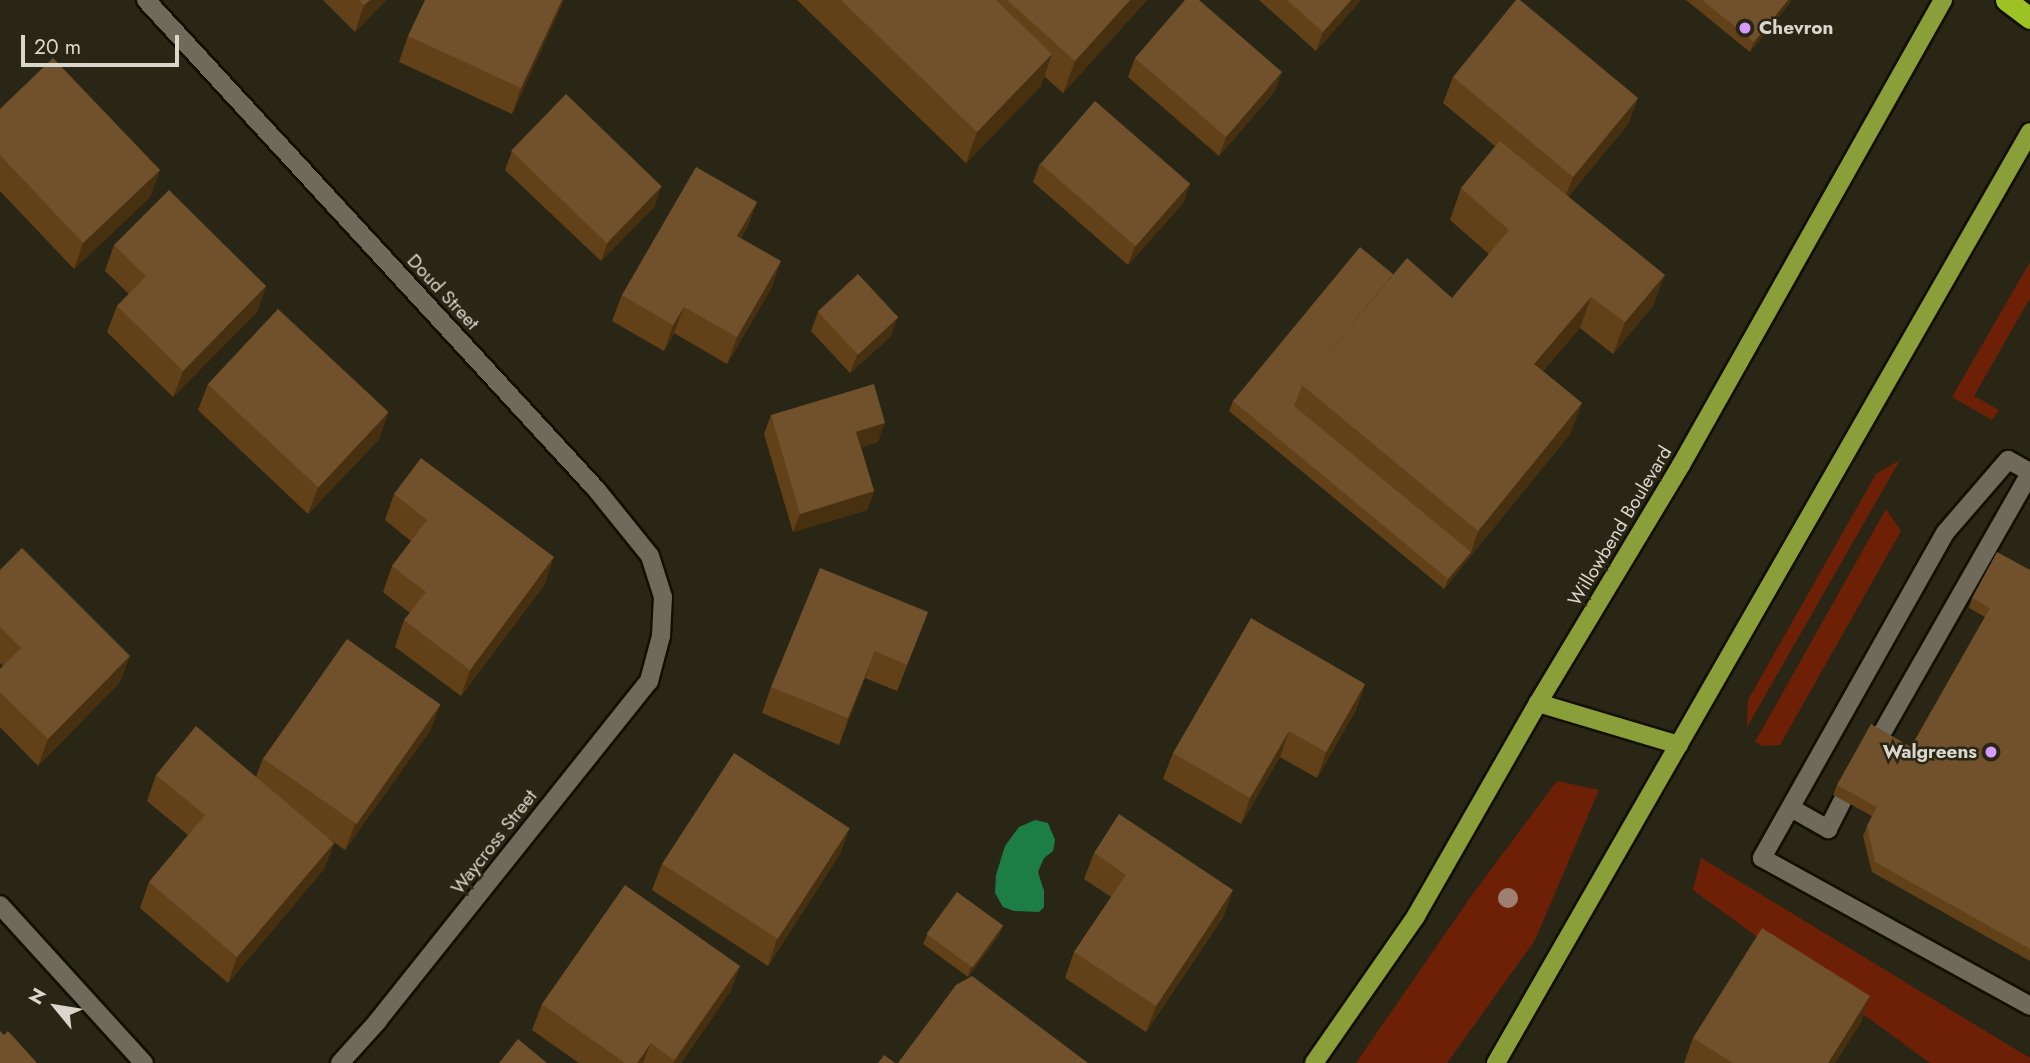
<!DOCTYPE html>
<style>
body{margin:0}
#map{position:relative;width:2030px;height:1063px;overflow:hidden;background:#2a2616;font-family:Jost,sans-serif}
div>[style]{position:absolute}
[style*='--x']{left:calc(var(--x)*1px);top:calc(var(--y)*1px);width:calc(var(--w)*1px);rotate:calc(var(--a)*1deg)}
.green>*{inset:0;background:#6e2006}
.water>*{inset:0;background:#1d7e45}
.roads{filter:drop-shadow(2px 0 #130f03) drop-shadow(-2px 0 #130f03) drop-shadow(0 2px #130f03) drop-shadow(0 -2px #130f03)}
.minor>*{height:18px;margin:-9px;padding:0 9px;transform-origin:9px;border-radius:9px;background:#6f6a59}
.major>*{height:18px;margin:-9px;padding:0 9px;transform-origin:9px;border-radius:9px;background:#8a9f39}
.highway>*{height:21px;margin:-10.5px;padding:0 10.5px;transform-origin:10.5px;border-radius:10.5px;background:#9cc224}
.trees>*{width:20px;height:20px;margin:-10px;border-radius:50%;background:#9e8071}
.wall>*{inset:0;background:#634118}
.shaded-wall>*{inset:0;background:#47300f}
.building>*{inset:0;background:#70512b;transform-origin:0 0}
.dots>*{width:19px;height:19px;translate:-50% -50%;box-sizing:border-box;border:4px solid #2a2616;border-radius:50%}
span{translate:-50% -50%;white-space:nowrap;text-align:center;line-height:1.15;-webkit-text-stroke:5px #2a2616;paint-order:stroke}
.poi-label{font-size:19px;color:#d9d6cc;font-weight:700}
.left{translate:0 -50%;text-align:left}
.right{translate:-100% -50%;text-align:right}
.street-label{font-size:19px;color:#d9d6cc}
.north{position:absolute;left:21px;top:972px;width:70px;height:70px;-webkit-text-stroke:5px #2a2616;paint-order:stroke;rotate:300deg;font-size:19px;font-weight:700;line-height:28px;text-align:center;color:#d9d6cc}
.north::after{content:'';display:block;margin:auto;width:24px;height:32px;background:#d9d6cc;clip-path:polygon(50% 0,100% 100%,50% 72%,0 100%)}
.scale{position:absolute;left:21px;top:35px;width:158px;height:32px;box-sizing:border-box;border:4px solid #d9d6cc;border-top:0;padding-left:9px;font-size:21px;line-height:24px;white-space:nowrap;color:#d9d6cc;-webkit-text-stroke:5px #2a2616;paint-order:stroke}
</style>
<div id="map">
<div class="green">
<div style="clip-path:polygon(2030px 262px,2030px 298px,1974px 396px,1999px 410px,1992px 420px,1952px 397px)"></div>
<div style="clip-path:polygon(1900px 460px,1747px 727px,1748px 700px,1876px 474px)"></div>
<div style="clip-path:polygon(1886px 509px,1901px 531px,1780px 745px,1763px 746px,1755px 742px)"></div>
<div style="clip-path:polygon(1557px 781px,1599px 790px,1535px 940px,1447px 1063px,1356px 1063px,1472px 895px)"></div>
<div style="clip-path:polygon(1701px 858px,2030px 1058px,2030px 1063px,1930px 1063px,1693px 890px)"></div>
</div>
<div class="water">
<div style="clip-path:polygon(1035px 820px,1048px 823px,1055px 840px,1053px 851px,1044px 858px,1038px 872px,1044px 891px,1044px 907px,1039px 912px,1014px 911px,1003px 907px,995px 893px,996px 875px,1005px 846px,1019px 827px)"></div>
</div>
<div class="roads">
<div class="minor">
<div style="--x:146;--y:0;--w:665;--a:47.38"></div>
<div style="--x:596;--y:489;--w:86;--a:51.1"></div>
<div style="--x:650;--y:556;--w:43;--a:72.4"></div>
<div style="--x:663;--y:597;--w:39;--a:93"></div>
<div style="--x:661;--y:636;--w:47;--a:104.9"></div>
<div style="--x:649;--y:681;--w:435;--a:128.6"></div>
<div style="--x:378;--y:1021;--w:57;--a:132.1"></div>
<div style="--x:2030;--y:472;--w:25;--a:-151"></div>
<div style="--x:2008;--y:460;--w:96;--a:130.8"></div>
<div style="--x:1945;--y:533;--w:373;--a:119.4"></div>
<div style="--x:1762;--y:858;--w:306;--a:28.9"></div>
<div style="--x:1878;--y:740;--w:307;--a:-60.3"></div>
<div style="--x:1791;--y:808;--w:43;--a:29.6"></div>
<div style="--x:1828;--y:829;--w:33;--a:-63"></div>
<div style="--x:0;--y:905;--w:214;--a:47.7"></div>
</div>
<div class="major">
<div style="--x:1538;--y:703;--w:147;--a:16.6"></div>
<div style="--x:1314;--y:1063;--w:179;--a:-55.2"></div>
<div style="--x:1416;--y:916;--w:245;--a:-60.2"></div>
<div style="--x:1538;--y:703;--w:278;--a:-59"></div>
<div style="--x:1681;--y:465;--w:534;--a:-60.6"></div>
<div style="--x:1496;--y:1063;--w:1073;--a:-60.16"></div>
</div>
<div class="highway">
<div style="--x:2006;--y:0;--w:30;--a:37"></div>
</div>
</div>
<div class="trees">
<div style="left:1508px;top:898px"></div>
</div>
<div class="wall">
<div style="clip-path:polygon(323px 0,386px 0,355px 32px)"></div>
<div style="clip-path:polygon(797px 0,1147px 0,1063px 93px,1044px 76px,1041px 86px,966px 163px)"></div>
<div style="clip-path:polygon(1259px 0,1361px 0,1316px 51px)"></div>
<div style="clip-path:polygon(1686px 0,1791px 0,1789px 4px,1750px 52px)"></div>
<div style="clip-path:polygon(561px 7px,512px 114px,399px 62px,408px 36px)"></div>
<div style="clip-path:polygon(1135px 58px,1275px 91px,1219px 156px,1128px 77px)"></div>
<div style="clip-path:polygon(1453px 77px,1638px 98px,1628px 124px,1568px 197px,1653px 306px,1613px 354px,1580px 328px,1543px 371px,1582px 403px,1570px 434px,1444px 589px,1229px 411px,1233px 401px,1393px 274px,1452px 298px,1489px 254px,1450px 220px,1461px 188px,1495px 146px,1443px 103px)"></div>
<div style="clip-path:polygon(0 109px,160px 170px,150px 197px,74px 269px,0 191px)"></div>
<div style="clip-path:polygon(512px 151px,655px 206px,601px 261px,505px 170px)"></div>
<div style="clip-path:polygon(1040px 163px,1190px 184px,1183px 203px,1128px 265px,1033px 182px)"></div>
<div style="clip-path:polygon(757px 202px,747px 228px,741px 238px,772px 287px,727px 364px,674px 333px,664px 351px,612px 321px,622px 295px)"></div>
<div style="clip-path:polygon(114px 245px,266px 286px,257px 312px,173px 397px,107px 332px,117px 306px,129px 294px,105px 271px)"></div>
<div style="clip-path:polygon(818px 312px,891px 336px,850px 373px,811px 331px)"></div>
<div style="clip-path:polygon(208px 384px,388px 413px,379px 439px,308px 514px,198px 410px)"></div>
<div style="clip-path:polygon(771px 415px,878px 442px,861px 447px,874px 491px,867px 510px,793px 532px,764px 434px)"></div>
<div style="clip-path:polygon(394px 494px,545px 584px,461px 696px,395px 647px,404px 620px,410px 613px,383px 592px,392px 566px,411px 541px,385px 520px)"></div>
<div style="clip-path:polygon(0 570px,120px 682px,38px 766px,0 727px,0 669px,3px 666px,0 663px)"></div>
<div style="clip-path:polygon(2030px 570px,2030px 961px,1872px 872px,1863px 836px,1867px 826px,1872px 816px,1833px 795px,1837px 785px,1911px 747px,1985px 617px,1969px 608px,1972px 598px)"></div>
<div style="clip-path:polygon(928px 612px,897px 691px,865px 678px,839px 745px,762px 713px,771px 687px)"></div>
<div style="clip-path:polygon(1365px 684px,1356px 710px,1317px 778px,1280px 757px,1241px 824px,1163px 779px,1173px 753px)"></div>
<div style="clip-path:polygon(440px 705px,430px 731px,345px 850px,327px 837px,334px 843px,324px 869px,228px 983px,140px 908px,149px 882px,188px 835px,147px 801px,156px 775px,256px 777px,263px 758px)"></div>
<div style="clip-path:polygon(1094px 853px,1224px 916px,1146px 1032px,1065px 978px,1074px 952px,1111px 897px,1084px 879px)"></div>
<div style="clip-path:polygon(840px 854px,768px 966px,652px 890px,662px 864px)"></div>
<div style="clip-path:polygon(1003px 925px,999px 935px,968px 977px,923px 944px,927px 935px)"></div>
<div style="clip-path:polygon(740px 966px,730px 992px,681px 1063px,579px 1063px,532px 1030px,542px 1004px)"></div>
<div style="clip-path:polygon(1861px 1022px,1835px 1063px,1684px 1063px,1693px 1038px)"></div>
</div>
<div class="shaded-wall">
<div style="clip-path:polygon(370px 0,386px 0,355px 32px,364px 5px)"></div>
<div style="clip-path:polygon(562px 0,564px 0,561px 7px,512px 114px,521px 88px)"></div>
<div style="clip-path:polygon(1130px 0,1147px 0,1063px 93px,1075px 61px)"></div>
<div style="clip-path:polygon(1351px 0,1361px 0,1316px 51px,1323px 32px)"></div>
<div style="clip-path:polygon(1788px 0,1791px 0,1789px 4px,1750px 52px,1754px 42px)"></div>
<div style="clip-path:polygon(1052px 54px,1041px 86px,966px 163px,977px 132px)"></div>
<div style="clip-path:polygon(1282px 72px,1275px 91px,1219px 156px,1226px 137px)"></div>
<div style="clip-path:polygon(1638px 98px,1628px 124px,1563px 203px,1573px 177px)"></div>
<div style="clip-path:polygon(160px 170px,150px 197px,74px 269px,83px 243px)"></div>
<div style="clip-path:polygon(1190px 184px,1183px 203px,1128px 265px,1135px 246px)"></div>
<div style="clip-path:polygon(661px 187px,655px 206px,601px 261px,608px 242px)"></div>
<div style="clip-path:polygon(757px 202px,747px 228px,727px 262px,737px 236px)"></div>
<div style="clip-path:polygon(781px 261px,772px 287px,727px 364px,737px 337px)"></div>
<div style="clip-path:polygon(1665px 275px,1653px 306px,1613px 354px,1625px 322px)"></div>
<div style="clip-path:polygon(266px 286px,257px 312px,173px 397px,183px 371px)"></div>
<div style="clip-path:polygon(1591px 297px,1580px 328px,1523px 395px,1534px 364px)"></div>
<div style="clip-path:polygon(684px 307px,674px 333px,664px 351px,673px 325px)"></div>
<div style="clip-path:polygon(898px 317px,891px 336px,850px 373px,857px 355px)"></div>
<div style="clip-path:polygon(1582px 403px,1570px 434px,1444px 589px,1448px 579px,1471px 552px,1478px 531px)"></div>
<div style="clip-path:polygon(388px 413px,379px 439px,308px 514px,318px 488px)"></div>
<div style="clip-path:polygon(885px 423px,878px 442px,849px 451px,856px 432px)"></div>
<div style="clip-path:polygon(874px 491px,867px 510px,793px 532px,800px 514px)"></div>
<div style="clip-path:polygon(554px 557px,545px 584px,461px 696px,470px 670px)"></div>
<div style="clip-path:polygon(875px 651px,865px 678px,839px 745px,848px 718px)"></div>
<div style="clip-path:polygon(130px 656px,120px 682px,38px 766px,48px 739px)"></div>
<div style="clip-path:polygon(1365px 684px,1356px 710px,1317px 778px,1326px 752px)"></div>
<div style="clip-path:polygon(440px 705px,430px 731px,345px 850px,355px 824px)"></div>
<div style="clip-path:polygon(1289px 731px,1280px 757px,1241px 824px,1250px 798px)"></div>
<div style="clip-path:polygon(850px 828px,840px 854px,768px 966px,777px 939px)"></div>
<div style="clip-path:polygon(334px 843px,324px 869px,228px 983px,237px 957px)"></div>
<div style="clip-path:polygon(1233px 890px,1224px 916px,1146px 1032px,1156px 1006px)"></div>
<div style="clip-path:polygon(1003px 925px,999px 935px,968px 977px,971px 967px)"></div>
<div style="clip-path:polygon(740px 966px,730px 992px,681px 1063px,673px 1063px)"></div>
<div style="clip-path:polygon(1870px 996px,1861px 1022px,1835px 1063px,1828px 1063px)"></div>
<div style="clip-path:polygon(651px 1043px,643px 1063px,637px 1063px)"></div>
</div>
<div class="building">
<div style="clip-path:polygon(359px 0,370px 0,364px 5px)"></div>
<div style="clip-path:polygon(425px 0,562px 0,521px 88px,408px 36px)"></div>
<div style="clip-path:polygon(841px 0,996px 0,1052px 54px,977px 132px)"></div>
<div style="clip-path:polygon(1007px 0,1130px 0,1075px 61px)"></div>
<div style="clip-path:polygon(1185px 0,1199px 0,1282px 72px,1226px 137px,1135px 58px)"></div>
<div style="clip-path:polygon(1287px 0,1351px 0,1323px 32px)"></div>
<div style="clip-path:polygon(1516px 0,1520px 0,1638px 98px,1573px 177px,1453px 77px)"></div>
<div style="clip-path:polygon(1702px 0,1788px 0,1754px 42px)"></div>
<div style="clip-path:polygon(53px 58px,160px 170px,83px 243px,0 155px,0 109px)"></div>
<div style="left:566px;top:94px;width:133px;height:79px;rotate:44deg"></div>
<div style="left:1095px;top:101px;width:126px;height:83px;rotate:41deg"></div>
<div style="clip-path:polygon(1500px 141px,1665px 275px,1625px 322px,1591px 297px,1534px 364px,1582px 403px,1478px 531px,1302px 385px,1407px 258px,1452px 298px,1509px 230px,1461px 188px)"></div>
<div style="clip-path:polygon(696px 167px,757px 202px,737px 236px,781px 261px,737px 337px,684px 307px,673px 325px,622px 295px)"></div>
<div style="clip-path:polygon(169px 190px,266px 286px,183px 371px,117px 306px,146px 276px,114px 245px)"></div>
<div style="clip-path:polygon(1360px 247px,1393px 274px,1302px 385px,1294px 406px,1471px 552px,1448px 579px,1233px 401px)"></div>
<div style="left:858px;top:274px;width:59px;height:55px;rotate:47deg"></div>
<div style="left:278px;top:309px;width:151px;height:103px;rotate:43deg"></div>
<div style="clip-path:polygon(874px 384px,885px 423px,856px 432px,874px 491px,800px 514px,771px 415px)"></div>
<div style="clip-path:polygon(421px 458px,554px 557px,470px 670px,404px 620px,426px 592px,392px 566px,427px 520px,394px 494px)"></div>
<div style="clip-path:polygon(22px 548px,130px 656px,48px 739px,0 692px,0 669px,21px 648px,0 627px,0 570px)"></div>
<div style="clip-path:polygon(1997px 552px,2030px 570px,2030px 949px,1875px 862px,1867px 826px,1877px 807px,1837px 785px,1871px 724px,1911px 747px,1990px 608px,1972px 598px)"></div>
<div style="clip-path:polygon(820px 568px,928px 612px,907px 665px,875px 651px,848px 718px,771px 687px)"></div>
<div style="clip-path:polygon(1251px 618px,1365px 684px,1326px 752px,1289px 731px,1250px 798px,1173px 753px)"></div>
<div style="left:347px;top:639px;width:114px;height:146px;rotate:35deg"></div>
<div style="clip-path:polygon(196px 726px,334px 843px,237px 957px,149px 882px,205px 815px,156px 775px)"></div>
<div style="left:734px;top:753px;width:138px;height:132px;rotate:33deg"></div>
<div style="clip-path:polygon(1119px 814px,1233px 890px,1156px 1006px,1074px 952px,1126px 875px,1094px 853px)"></div>
<div style="clip-path:polygon(625px 885px,740px 966px,674px 1060px,651px 1043px,637px 1063px,625px 1063px,542px 1004px)"></div>
<div style="left:957px;top:892px;width:57px;height:52px;rotate:36deg"></div>
<div style="clip-path:polygon(1762px 928px,1870px 996px,1828px 1063px,1733px 1063px,1693px 1038px)"></div>
<div style="clip-path:polygon(972px 976px,1088px 1063px,898px 1063px,956px 985px)"></div>
<div style="clip-path:polygon(0 1031px,4px 1035px,8px 1031px,37px 1063px,0 1063px)"></div>
<div style="clip-path:polygon(518px 1039px,547px 1063px,499px 1063px)"></div>
<div style="clip-path:polygon(884px 1055px,895px 1063px,878px 1063px)"></div>
</div>
<div class="dots">
<div style="left:1745px;top:28px;background:#d49cfb"></div>
<div style="left:1991px;top:752px;background:#d49cfb"></div>
</div>
<div class="poi-label">
<span class="left" style="left:1759px;top:28px">Chevron</span>
<span class="right" style="left:1977px;top:752px">Walgreens</span>
</div>
<div class="street-label">
<span style="left:443px;top:292px;rotate:47deg">Doud Street</span>
<span style="left:1620px;top:526px;rotate:-59deg">Willowbend Boulevard</span>
<span style="left:494px;top:842px;rotate:-52deg">Waycross Street</span>
</div>
<div class="north">N</div>
<div class="scale">20 m</div>
</div>
